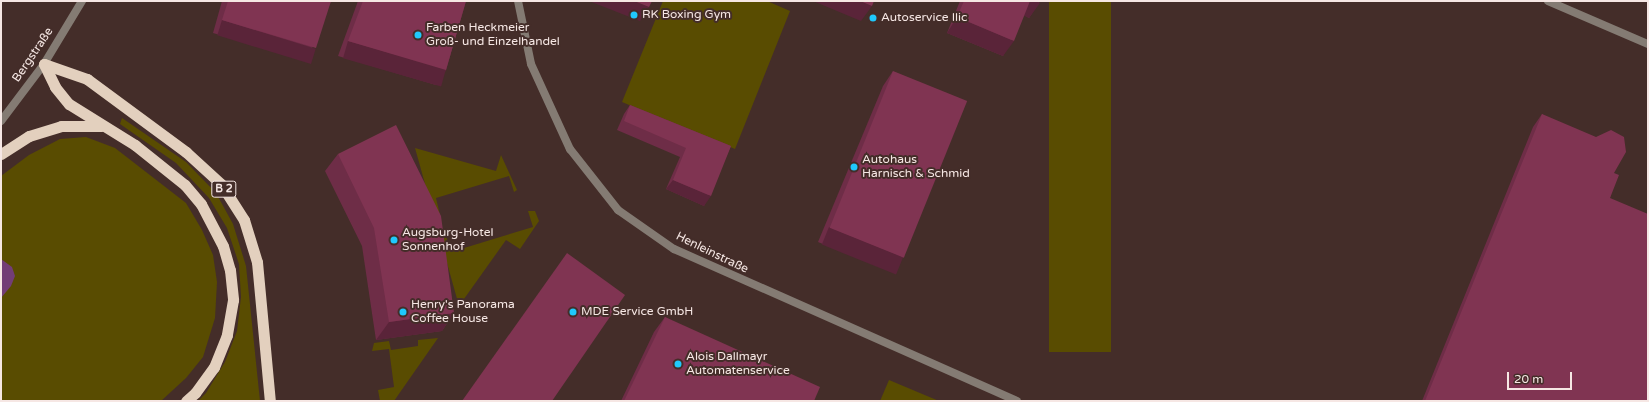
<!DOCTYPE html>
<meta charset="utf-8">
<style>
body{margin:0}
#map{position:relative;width:1649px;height:402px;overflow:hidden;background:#442d29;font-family:"Varela Round",sans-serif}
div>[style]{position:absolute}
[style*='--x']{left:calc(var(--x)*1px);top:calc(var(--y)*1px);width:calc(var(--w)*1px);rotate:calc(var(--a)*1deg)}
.green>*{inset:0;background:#594c01;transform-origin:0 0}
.water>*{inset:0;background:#733d76}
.minor>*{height:8px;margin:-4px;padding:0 4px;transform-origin:4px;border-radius:4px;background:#847b73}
.tertiary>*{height:8px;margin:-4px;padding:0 4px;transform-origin:4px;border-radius:4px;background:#847b73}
.trunk>*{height:11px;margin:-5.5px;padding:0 5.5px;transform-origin:5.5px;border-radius:5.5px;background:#e3d0be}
.wall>*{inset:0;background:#6e2d47}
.shaded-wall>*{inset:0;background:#5a2439;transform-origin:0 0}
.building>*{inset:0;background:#803452;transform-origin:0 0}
.dots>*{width:11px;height:11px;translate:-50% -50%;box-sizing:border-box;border:2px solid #442d29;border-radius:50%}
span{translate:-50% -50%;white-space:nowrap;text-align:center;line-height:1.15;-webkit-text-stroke:4px #442d29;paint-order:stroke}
.shield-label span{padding:1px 3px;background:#442d29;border:1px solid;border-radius:3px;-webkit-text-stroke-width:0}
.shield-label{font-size:11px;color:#f6e7e4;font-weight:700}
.poi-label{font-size:12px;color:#f6e7e4}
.left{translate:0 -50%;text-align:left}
.street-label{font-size:12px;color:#f6e7e4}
.frame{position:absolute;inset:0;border:2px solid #f6e7e4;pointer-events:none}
.scale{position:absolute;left:1507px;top:372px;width:65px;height:18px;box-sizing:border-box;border:2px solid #f6e7e4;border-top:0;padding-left:5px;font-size:12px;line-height:14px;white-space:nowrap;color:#f6e7e4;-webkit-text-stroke:3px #442d29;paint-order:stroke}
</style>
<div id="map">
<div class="green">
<div style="clip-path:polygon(663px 1px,767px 1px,790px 11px,735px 149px,622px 102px)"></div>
<div style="left:1049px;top:1px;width:62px;height:351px"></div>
<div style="clip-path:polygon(122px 118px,186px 162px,216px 193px,233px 224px,246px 266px,260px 401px,198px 401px,206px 393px,225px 362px,237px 331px,241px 297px,239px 264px,227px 228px,209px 198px,176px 163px,120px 124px)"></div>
<div style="clip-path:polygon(86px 137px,115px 148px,186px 203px,202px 230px,213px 255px,217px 282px,215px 318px,203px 357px,186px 378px,161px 401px,1px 401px,1px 176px,29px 155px,60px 139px)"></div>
<div style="clip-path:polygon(415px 148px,496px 171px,501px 155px,517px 190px,514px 192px,509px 176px,436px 198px,440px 215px,434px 216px)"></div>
<div style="clip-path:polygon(528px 211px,535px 211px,539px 221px,520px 249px,506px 240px,459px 306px,440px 238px,446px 236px,451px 252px,533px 227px)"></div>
<div style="clip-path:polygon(438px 338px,394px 401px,380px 401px,378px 390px,394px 387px,389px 349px,372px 351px,374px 343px,389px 341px,391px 350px,418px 346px,418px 340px)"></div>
<div style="clip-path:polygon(889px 380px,939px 401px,880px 401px)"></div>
</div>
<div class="water">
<div style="clip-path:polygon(1px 259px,12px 267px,15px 276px,11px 286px,1px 298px)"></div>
</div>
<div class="minor">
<div style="--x:518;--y:1;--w:64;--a:78.3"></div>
<div style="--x:531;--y:64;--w:94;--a:65.4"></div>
<div style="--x:570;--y:149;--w:78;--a:51.8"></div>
<div style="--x:618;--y:210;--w:68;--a:34.9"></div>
<div style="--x:674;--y:249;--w:375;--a:23.9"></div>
</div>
<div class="tertiary">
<div style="--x:1548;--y:1;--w:109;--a:23.3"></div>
<div style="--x:1;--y:121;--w:71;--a:-53"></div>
<div style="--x:44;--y:64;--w:74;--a:-58.9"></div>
</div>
<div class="trunk">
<div style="--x:44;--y:64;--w:46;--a:19.2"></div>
<div style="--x:87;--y:79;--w:123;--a:36.4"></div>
<div style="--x:186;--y:152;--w:47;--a:42.4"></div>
<div style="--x:221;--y:184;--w:43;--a:57.4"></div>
<div style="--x:244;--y:220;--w:44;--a:72.8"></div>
<div style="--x:257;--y:262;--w:140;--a:84.7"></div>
<div style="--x:44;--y:64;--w:25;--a:64"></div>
<div style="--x:55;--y:87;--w:22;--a:51"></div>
<div style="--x:69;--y:104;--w:78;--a:31.8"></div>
<div style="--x:135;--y:145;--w:64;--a:38.7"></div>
<div style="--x:185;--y:185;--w:25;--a:50"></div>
<div style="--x:201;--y:204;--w:47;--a:62.4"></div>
<div style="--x:223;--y:246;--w:25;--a:74"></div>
<div style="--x:230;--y:270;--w:30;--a:84"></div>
<div style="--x:233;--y:300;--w:36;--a:100"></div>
<div style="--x:227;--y:335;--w:35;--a:112"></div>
<div style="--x:214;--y:367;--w:32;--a:126"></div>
<div style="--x:195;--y:393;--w:12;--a:138"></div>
<div style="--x:1;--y:154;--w:33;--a:-33"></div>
<div style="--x:29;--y:136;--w:34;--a:-17"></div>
<div style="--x:61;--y:126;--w:40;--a:0"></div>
</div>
<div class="wall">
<div style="clip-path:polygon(222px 1px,331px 1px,307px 61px,213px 33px)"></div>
<div style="clip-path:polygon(358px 1px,466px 1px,446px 70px,436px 85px,338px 56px)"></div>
<div style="clip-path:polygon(960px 1px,1040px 1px,1029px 18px,1024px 15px,1003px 56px,947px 33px)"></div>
<div style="clip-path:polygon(893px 71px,903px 257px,892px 272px,818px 242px,883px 86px)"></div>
<div style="clip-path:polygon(630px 105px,731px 146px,704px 206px,666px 189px,680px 157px,617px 130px,624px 114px)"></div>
<div style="clip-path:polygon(1542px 114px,1614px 173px,1610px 198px,1648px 401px,1422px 401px,1533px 127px)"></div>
<div style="clip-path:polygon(338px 154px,454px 313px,442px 331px,376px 340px,362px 246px,325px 171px)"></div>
<div style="clip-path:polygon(665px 317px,814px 401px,621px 401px,654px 332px)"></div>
</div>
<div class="shaded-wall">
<div style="clip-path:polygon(589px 1px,634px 1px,649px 7px,640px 21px)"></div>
<div style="clip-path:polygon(813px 1px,860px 1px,872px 6px,861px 21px)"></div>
<div style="clip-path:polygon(1029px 1px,1036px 1px,1040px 3px,1029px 18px,1020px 14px)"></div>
<div style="clip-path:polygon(957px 17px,1014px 41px,1003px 56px,947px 33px)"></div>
<div style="left:222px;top:20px;width:98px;height:16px;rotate:17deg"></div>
<div style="left:348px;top:41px;width:102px;height:18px;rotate:16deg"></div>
<div style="clip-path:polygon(673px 180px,711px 196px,704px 206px,666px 189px)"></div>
<div style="left:829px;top:227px;width:80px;height:19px;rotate:22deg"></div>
<div style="clip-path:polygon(454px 313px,442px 331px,376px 340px,389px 322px)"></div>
</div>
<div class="building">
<div style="clip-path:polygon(228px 1px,331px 1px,316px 48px,222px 20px)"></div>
<div style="clip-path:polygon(363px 1px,466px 1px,446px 70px,348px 41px)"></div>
<div style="clip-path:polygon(634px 1px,652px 1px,649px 7px)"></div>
<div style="clip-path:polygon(860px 1px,874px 1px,872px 6px)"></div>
<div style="clip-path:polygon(964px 1px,1030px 1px,1014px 41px,957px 17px)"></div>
<div style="left:893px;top:71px;width:80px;height:169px;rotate:22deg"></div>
<div style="clip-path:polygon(630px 105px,731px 146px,711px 196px,673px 180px,686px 148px,624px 121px)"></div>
<div style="clip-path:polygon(1542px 114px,1596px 137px,1611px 130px,1624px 137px,1626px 152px,1614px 173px,1619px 175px,1610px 198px,1648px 214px,1648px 401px,1425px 401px)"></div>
<div style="clip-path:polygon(396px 125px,441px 216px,454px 313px,389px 322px,374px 228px,338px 154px)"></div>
<div style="clip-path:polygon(567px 253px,625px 295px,552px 401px,462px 401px)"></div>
<div style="clip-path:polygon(665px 317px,820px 387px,814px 401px,624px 401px)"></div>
</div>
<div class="dots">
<div style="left:634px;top:15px;background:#1fc9fd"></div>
<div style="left:873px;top:18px;background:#1fc9fd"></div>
<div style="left:418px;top:35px;background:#1fc9fd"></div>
<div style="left:854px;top:167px;background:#1fc9fd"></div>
<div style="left:394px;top:240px;background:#1fc9fd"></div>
<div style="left:403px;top:312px;background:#1fc9fd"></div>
<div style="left:573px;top:312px;background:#1fc9fd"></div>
<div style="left:678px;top:364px;background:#1fc9fd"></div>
</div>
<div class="shield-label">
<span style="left:224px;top:189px">B 2</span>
</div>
<div class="poi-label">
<span class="left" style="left:642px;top:15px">RK Boxing Gym</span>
<span class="left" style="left:881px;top:18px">Autoservice Ilic</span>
<span class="left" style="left:426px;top:35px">Farben Heckmeier<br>Groß- und Einzelhandel</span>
<span class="left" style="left:862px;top:167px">Autohaus<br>Harnisch &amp; Schmid</span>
<span class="left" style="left:402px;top:240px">Augsburg-Hotel<br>Sonnenhof</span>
<span class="left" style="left:411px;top:312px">Henry's Panorama<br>Coffee House</span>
<span class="left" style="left:581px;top:312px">MDE Service GmbH</span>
<span class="left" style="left:686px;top:364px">Alois Dallmayr<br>Automatenservice</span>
</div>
<div class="street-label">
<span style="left:33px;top:55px;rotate:-56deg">Bergstraße</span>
<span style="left:712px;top:253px;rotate:26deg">Henleinstraße</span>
</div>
<div class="frame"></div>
<div class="scale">20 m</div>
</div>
